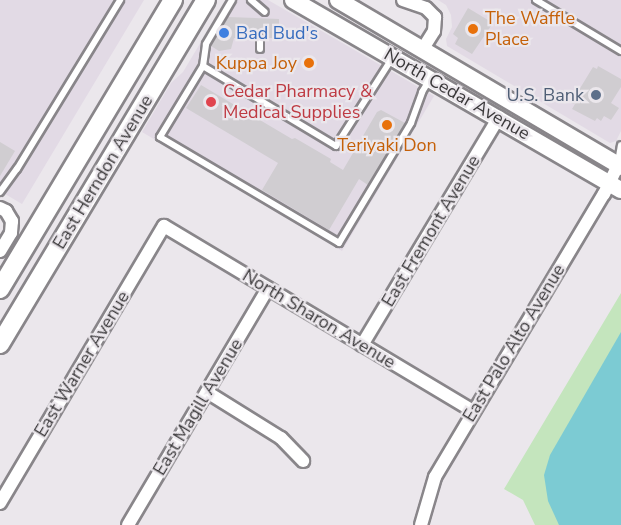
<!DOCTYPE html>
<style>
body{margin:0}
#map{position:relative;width:621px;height:525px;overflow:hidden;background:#ebe7ec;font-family:"Nunito Sans",sans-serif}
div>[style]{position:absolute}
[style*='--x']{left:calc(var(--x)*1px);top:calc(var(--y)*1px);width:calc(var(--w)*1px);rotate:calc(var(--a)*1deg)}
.built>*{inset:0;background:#e2dae5}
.green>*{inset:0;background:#c4e5bd}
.water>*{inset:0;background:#7ccbd3}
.building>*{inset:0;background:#d0cdd1}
.roads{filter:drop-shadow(2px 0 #89868a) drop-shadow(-2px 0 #89868a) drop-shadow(0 2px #89868a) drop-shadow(0 -2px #89868a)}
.lane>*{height:6px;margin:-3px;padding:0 3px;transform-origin:3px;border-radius:3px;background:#fff}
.street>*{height:12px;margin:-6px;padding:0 6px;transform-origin:6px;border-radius:6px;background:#fff}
.secondary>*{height:16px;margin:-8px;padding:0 8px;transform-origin:8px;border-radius:8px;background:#fff}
.primary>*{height:18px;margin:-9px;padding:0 9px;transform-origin:9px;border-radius:9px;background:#fff}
.dots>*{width:16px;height:16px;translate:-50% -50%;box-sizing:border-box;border:3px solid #ebe7ec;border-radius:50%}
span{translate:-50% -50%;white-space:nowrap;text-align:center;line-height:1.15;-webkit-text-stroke:4.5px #ebe7ec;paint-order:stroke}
.food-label{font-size:18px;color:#c56008}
.left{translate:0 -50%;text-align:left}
.right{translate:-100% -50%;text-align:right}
.shop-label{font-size:18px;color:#366cbe}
.health-label{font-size:18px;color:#be3a42}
.street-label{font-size:18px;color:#3b393b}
.service-label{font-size:18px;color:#4e5e75}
</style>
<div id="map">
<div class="built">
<div style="clip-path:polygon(0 0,144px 0,22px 204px,0 191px)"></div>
<div style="clip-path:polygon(226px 0,268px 0,434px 96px,342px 251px,142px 132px,171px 83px,183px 72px)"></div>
<div style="clip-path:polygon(438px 0,621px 0,621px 131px,616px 141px,610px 143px,447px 46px,446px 39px,452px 27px,451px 15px,446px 5px)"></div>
</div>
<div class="green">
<div style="clip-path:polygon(621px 293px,621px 525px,535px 525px,523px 500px,504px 489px)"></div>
</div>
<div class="water">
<div style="clip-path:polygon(621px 332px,621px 525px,559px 525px,548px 501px,544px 475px,550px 455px)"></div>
</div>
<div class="building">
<div style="clip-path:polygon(468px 8px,493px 23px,472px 54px,455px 44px,458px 38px,453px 34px)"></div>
<div style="clip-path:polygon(228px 17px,279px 19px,279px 38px,265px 38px,259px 32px,255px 38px,234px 38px,231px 49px,219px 51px,211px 46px)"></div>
<div style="clip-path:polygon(598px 66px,621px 79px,621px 87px,611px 103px,619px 108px,611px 120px,604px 116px,601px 121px,597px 118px,595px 121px,572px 109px,575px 104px,571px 103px,593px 67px,597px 69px)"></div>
<div style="clip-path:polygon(201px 85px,292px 139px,295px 138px,331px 159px,330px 162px,343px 170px,377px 112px,381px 110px,405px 123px,368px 185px,359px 179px,329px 230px,262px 190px,278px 163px,186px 108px)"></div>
<div style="clip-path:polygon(0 142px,15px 151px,0 176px)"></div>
</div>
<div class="roads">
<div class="lane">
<div style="--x:251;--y:0;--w:18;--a:41"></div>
<div style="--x:536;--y:0;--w:99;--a:31"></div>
<div style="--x:260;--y:49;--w:12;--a:-90"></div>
<div style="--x:391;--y:60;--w:102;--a:122.6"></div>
<div style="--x:336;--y:146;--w:155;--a:-149"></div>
<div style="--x:203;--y:66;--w:83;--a:121.2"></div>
<div style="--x:160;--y:137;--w:208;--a:30.6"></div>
<div style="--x:339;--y:243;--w:140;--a:-59"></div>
<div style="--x:411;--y:123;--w:33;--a:-70"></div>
<div style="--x:422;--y:92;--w:15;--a:-58"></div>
<div style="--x:203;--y:66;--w:22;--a:-82"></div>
<div style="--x:206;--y:44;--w:51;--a:-59.4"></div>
<div style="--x:618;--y:162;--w:17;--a:-80"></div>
<div style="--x:0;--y:192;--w:29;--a:-54"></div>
<div style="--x:17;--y:169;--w:198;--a:-58.6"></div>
</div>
<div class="street">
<div style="--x:403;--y:0;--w:24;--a:19"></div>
<div style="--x:426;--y:8;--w:13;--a:45"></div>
<div style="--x:435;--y:17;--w:14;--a:94"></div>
<div style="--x:434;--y:31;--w:22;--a:122"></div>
<div style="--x:0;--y:208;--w:7;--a:27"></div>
<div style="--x:6;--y:211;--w:12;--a:59"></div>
<div style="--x:12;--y:221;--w:12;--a:95"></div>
<div style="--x:11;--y:233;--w:21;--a:121"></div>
<div style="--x:362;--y:345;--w:266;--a:-59"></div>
<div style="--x:207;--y:392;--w:87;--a:31.9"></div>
<div style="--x:281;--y:438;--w:32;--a:46"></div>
<div style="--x:0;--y:503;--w:322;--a:-59.4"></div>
<div style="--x:164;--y:226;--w:360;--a:30.9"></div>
<div style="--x:128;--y:525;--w:275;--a:-59.4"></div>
<div style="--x:421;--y:525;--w:50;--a:-73.7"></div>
<div style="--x:435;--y:477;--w:330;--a:-59.2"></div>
<div style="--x:604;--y:194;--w:32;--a:-64"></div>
</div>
<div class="secondary">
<div style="--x:293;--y:0;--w:379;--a:30.1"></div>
<div style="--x:338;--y:0;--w:329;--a:30.5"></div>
</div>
<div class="primary">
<div style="--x:0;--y:289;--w:337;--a:-59.1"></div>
<div style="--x:0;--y:344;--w:401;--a:-59.1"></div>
</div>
</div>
<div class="dots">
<div style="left:473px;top:29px;background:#e8710a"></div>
<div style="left:224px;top:33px;background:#3f7fe0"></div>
<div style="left:309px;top:63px;background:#e8710a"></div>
<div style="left:596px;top:95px;background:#5c6f8a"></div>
<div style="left:211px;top:102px;background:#e0444e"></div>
<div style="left:387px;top:125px;background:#e8710a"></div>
</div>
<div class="food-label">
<span class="left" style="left:485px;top:29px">The Waffle<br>Place</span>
<span class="right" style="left:297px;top:63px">Kuppa Joy</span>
<span style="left:387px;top:145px">Teriyaki Don</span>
</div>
<div class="shop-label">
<span class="left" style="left:236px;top:33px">Bad Bud's</span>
</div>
<div class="health-label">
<span class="left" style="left:223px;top:102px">Cedar Pharmacy &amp;<br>Medical Supplies</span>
</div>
<div class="street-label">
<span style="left:457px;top:94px;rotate:30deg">North Cedar Avenue</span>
<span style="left:103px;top:172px;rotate:-59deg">East Herndon Avenue</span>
<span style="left:431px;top:231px;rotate:-59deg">East Fremont Avenue</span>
<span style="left:319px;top:319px;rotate:31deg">North Sharon Avenue</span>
<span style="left:514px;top:343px;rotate:-59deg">East Palo Alto Avenue</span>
<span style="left:82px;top:364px;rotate:-59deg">East Warner Avenue</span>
<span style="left:198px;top:407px;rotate:-59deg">East Magill Avenue</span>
</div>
<div class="service-label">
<span class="right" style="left:584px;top:95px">U.S. Bank</span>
</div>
</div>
